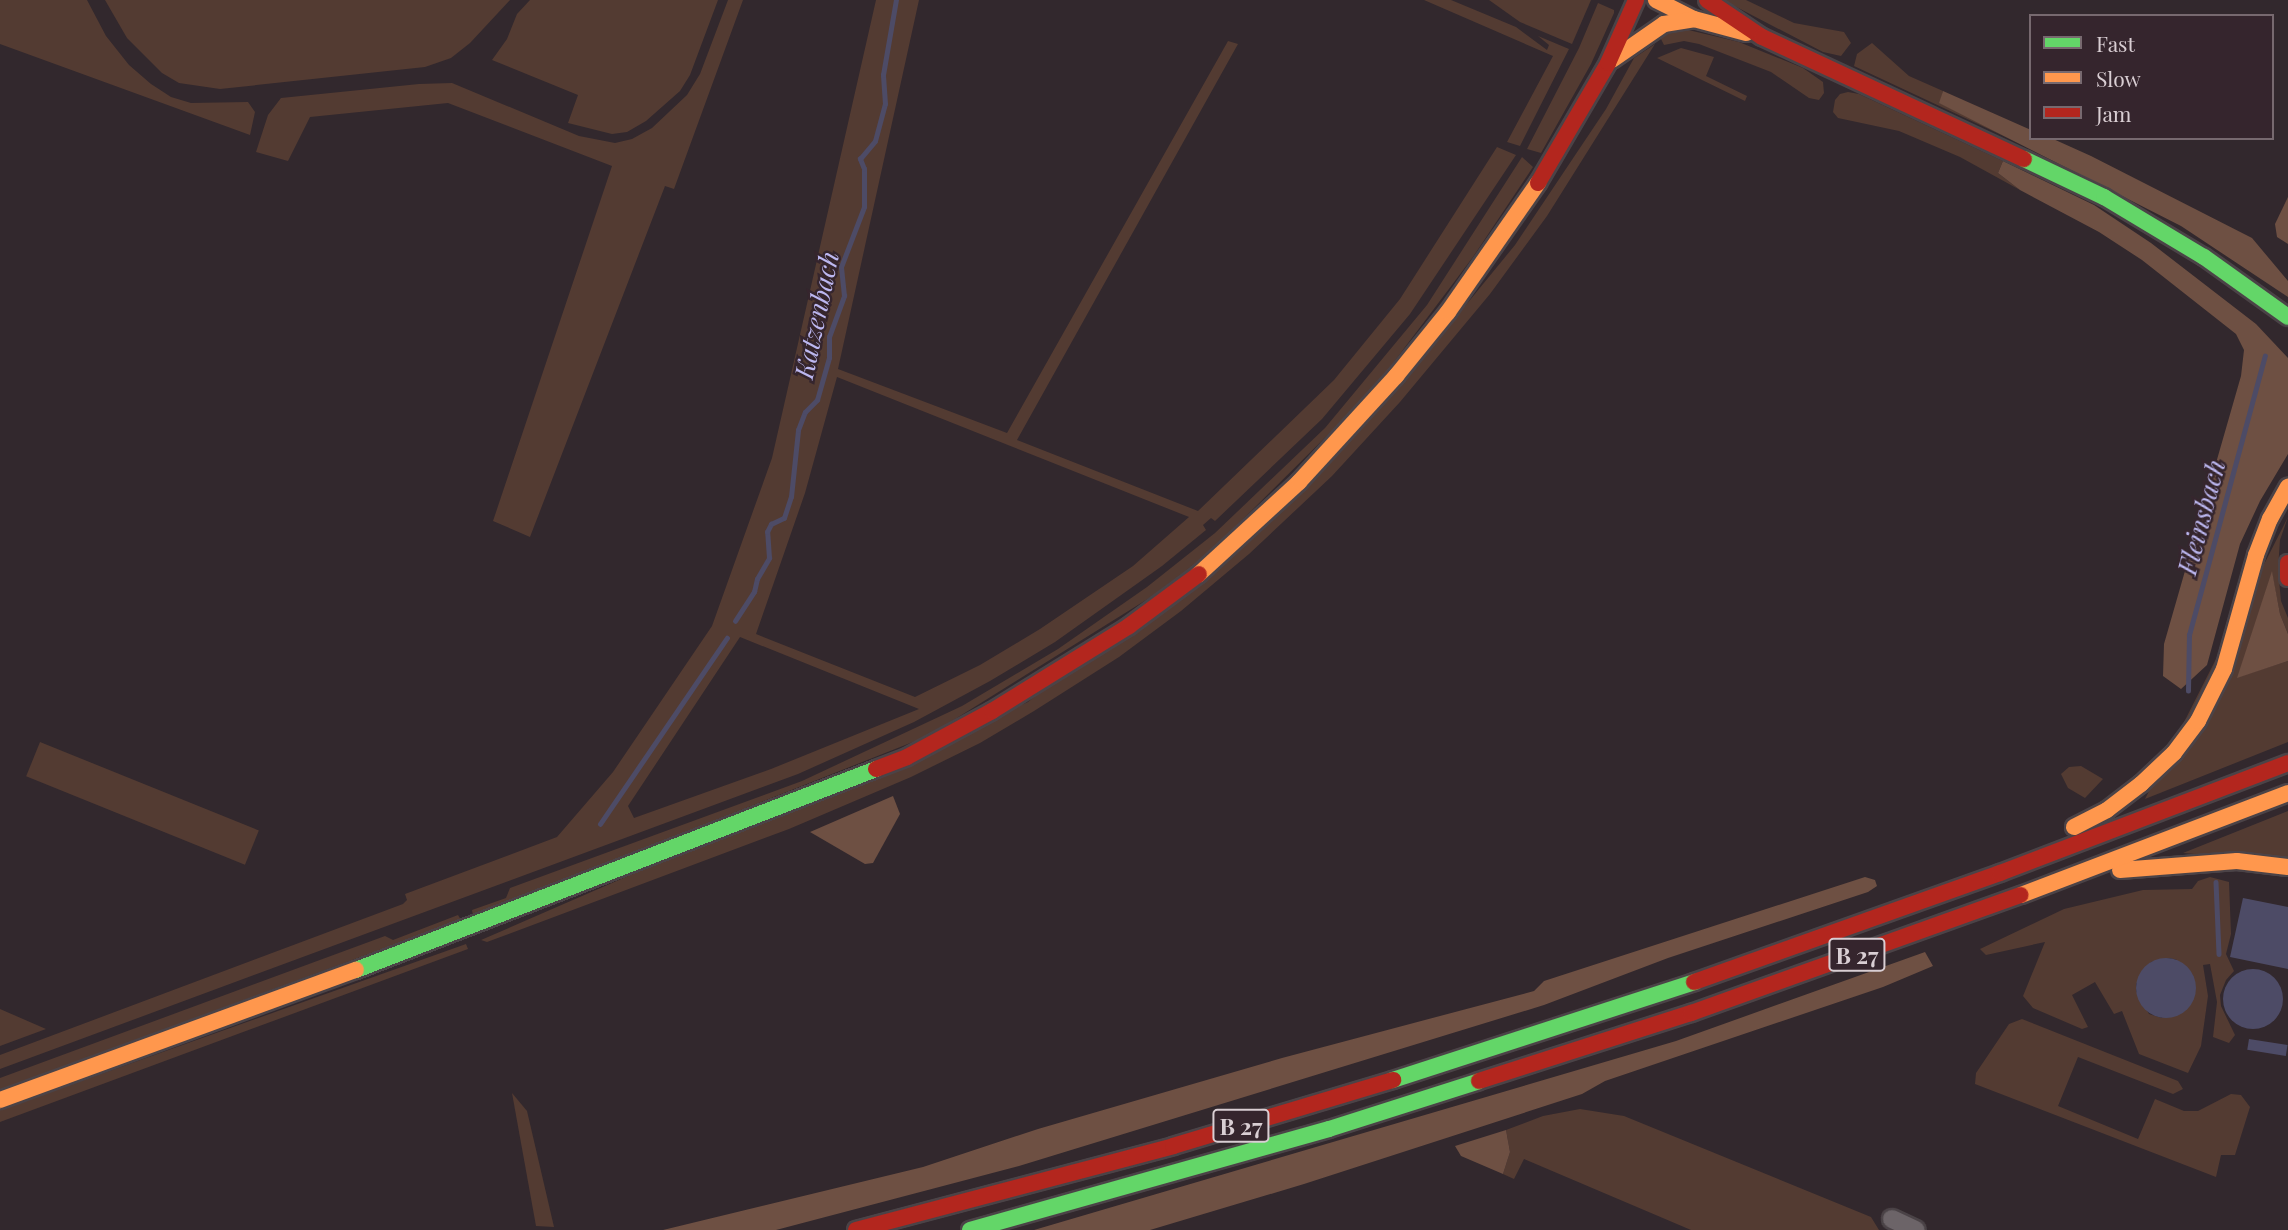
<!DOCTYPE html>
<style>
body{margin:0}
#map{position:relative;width:2288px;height:1230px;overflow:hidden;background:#32282d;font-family:"Playfair Display",serif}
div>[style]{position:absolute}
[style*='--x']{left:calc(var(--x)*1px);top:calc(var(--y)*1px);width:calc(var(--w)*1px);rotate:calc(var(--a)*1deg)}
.green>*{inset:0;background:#533b32;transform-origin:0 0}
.forest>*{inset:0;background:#6e5043}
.water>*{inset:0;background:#4d4b66;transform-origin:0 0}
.round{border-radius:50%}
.stream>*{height:4.5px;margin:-2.25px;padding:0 2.25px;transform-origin:2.25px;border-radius:2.25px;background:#4d4b66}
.roads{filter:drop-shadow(2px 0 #4b4347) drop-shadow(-2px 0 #4b4347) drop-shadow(0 2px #4b4347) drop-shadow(0 -2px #4b4347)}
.street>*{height:18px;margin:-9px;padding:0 9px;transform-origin:9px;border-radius:9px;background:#6c6468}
.fast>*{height:16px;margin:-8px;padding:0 8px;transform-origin:8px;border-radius:8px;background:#63d668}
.slow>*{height:16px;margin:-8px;padding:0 8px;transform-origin:8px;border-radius:8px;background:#ff974d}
.jam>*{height:16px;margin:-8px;padding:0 8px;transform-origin:8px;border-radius:8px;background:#b3261e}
span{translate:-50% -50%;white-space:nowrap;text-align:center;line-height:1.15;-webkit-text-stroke:5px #35252d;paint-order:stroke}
.shield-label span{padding:2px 5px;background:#35252d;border:2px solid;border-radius:5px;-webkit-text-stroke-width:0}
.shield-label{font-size:23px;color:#d9ced3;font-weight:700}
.water-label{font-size:26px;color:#bcb7f0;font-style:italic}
.legend{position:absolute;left:2029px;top:14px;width:245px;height:126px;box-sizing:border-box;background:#35252d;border:2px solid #77696f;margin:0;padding:9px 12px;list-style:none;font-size:21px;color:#d9ced3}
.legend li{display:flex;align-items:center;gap:14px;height:35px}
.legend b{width:35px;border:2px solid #77696f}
</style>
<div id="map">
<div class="green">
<div style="clip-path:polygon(0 0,87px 0,106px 36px,129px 65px,151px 84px,171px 97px,191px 103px,248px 102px,255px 112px,250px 135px,0 44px)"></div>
<div style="clip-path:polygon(105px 0,510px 0,470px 43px,451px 58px,425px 67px,220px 89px,179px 83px,162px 73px,127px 38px)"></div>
<div style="clip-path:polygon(530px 0,718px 0,690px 75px,680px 91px,646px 121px,627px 132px,612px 134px,568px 123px,578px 95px,492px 60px,507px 39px,517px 14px)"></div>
<div style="clip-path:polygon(728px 0,743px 0,674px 189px,665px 186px,530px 537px,493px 521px,612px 166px,448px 103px,310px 117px,288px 161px,256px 152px,268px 115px,281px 98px,419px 84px,452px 83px,579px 136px,615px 143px,632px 139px,652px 128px,687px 95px,700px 74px)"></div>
<div style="clip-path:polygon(evenodd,876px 0,919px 0,838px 369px,1007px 433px,1228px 41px,1238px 44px,1017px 440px,1198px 511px,1334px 380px,1400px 299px,1497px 147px,1516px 155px,1410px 314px,1322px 419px,1215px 521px,1211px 518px,1203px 525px,1206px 530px,1162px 566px,1055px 642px,990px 681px,914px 722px,798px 774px,0 1069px,0 1055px,403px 904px,407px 900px,405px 894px,557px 837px,613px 772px,712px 626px,772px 458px,876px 0,837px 377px,1189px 517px,1133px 566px,1040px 629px,980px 665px,915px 697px,756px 634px,805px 493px,837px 377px,876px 0,740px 637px,919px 709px,771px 769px,634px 818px,628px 806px,740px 637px)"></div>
<div style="clip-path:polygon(1424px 0,1451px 0,1516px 27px,1547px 50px,1549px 45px,1538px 36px,1569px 49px,1520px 146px,1507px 142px,1553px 56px)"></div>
<div style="clip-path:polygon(1489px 0,1591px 0,1572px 44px,1520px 22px)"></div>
<div style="clip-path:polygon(1723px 0,1746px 0,1794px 23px,1844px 32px,1851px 43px,1841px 56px,1823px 52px)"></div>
<div style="clip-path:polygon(1598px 3px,1614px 10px,1614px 13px,1591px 64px,1541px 153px,1527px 149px,1579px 48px)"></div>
<div style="clip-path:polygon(1680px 28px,1739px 42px,1803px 68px,1823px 82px,1824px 93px,1819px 100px,1809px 98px,1771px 72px,1699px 44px,1684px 41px,1664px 45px,1659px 35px)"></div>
<div style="clip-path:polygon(1872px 43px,1909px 76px,1943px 91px,1940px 103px,2055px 160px,1854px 66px,1857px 54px)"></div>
<div style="clip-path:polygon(1655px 44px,1547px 216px,1490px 294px,1400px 402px,1332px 476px,1249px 554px,1181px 611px,1119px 657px,1034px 711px,980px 743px,911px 777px,789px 829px,487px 942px,481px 940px,1028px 702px,1393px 394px,1515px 245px,1606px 109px,1634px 58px)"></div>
<div style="clip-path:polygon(1681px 48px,1714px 57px,1706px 76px,1747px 96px,1745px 101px,1657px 58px)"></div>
<div style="clip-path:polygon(1848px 92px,1859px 94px,2003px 161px,1998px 173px,2020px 190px,1960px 157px,1899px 131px,1838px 118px,1833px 112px,1835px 100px,1840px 94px)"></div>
<div style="clip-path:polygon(1522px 157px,1533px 167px,1473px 257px,1372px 391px,1213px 549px,1154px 595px,928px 736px,473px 916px,472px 910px,506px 898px,510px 888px,802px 781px,962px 706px,1058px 649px,1147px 587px,1215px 533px,1325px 428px,1427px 305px)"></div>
<div style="clip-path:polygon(2288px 517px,2280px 540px,2278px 569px,2281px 601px,2288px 618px,2288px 634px,2280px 614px,2272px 573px,2238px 677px,2288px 661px,2288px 742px,2145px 799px)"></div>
<div style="left:40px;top:742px;width:236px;height:37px;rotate:22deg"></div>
<div style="clip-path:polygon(2081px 766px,2103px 779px,2085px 798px,2068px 788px,2061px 774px,2069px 767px)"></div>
<div style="clip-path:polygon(2288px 811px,2288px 862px,2183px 853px)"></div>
<div style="clip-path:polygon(evenodd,2210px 877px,2229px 882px,2231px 934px,2226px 954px,2234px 971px,2226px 980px,2220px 995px,2221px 1006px,2235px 1035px,2229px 1043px,2213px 1037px,2217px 1002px,2210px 964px,2203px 965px,2208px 996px,2201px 1046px,2188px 1073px,2139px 1054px,2122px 1011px,2114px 1014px,2095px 982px,2072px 995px,2088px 1027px,2082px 1029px,2033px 1008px,2023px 996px,2045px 942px,1986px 955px,1980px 949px,2064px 909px,2143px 890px,2192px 889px,2198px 881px,2210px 877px,2170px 958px,2177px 960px,2162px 1018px,2149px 1014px,2136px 991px,2136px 984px,2151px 962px,2170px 958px)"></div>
<div style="clip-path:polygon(458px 915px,461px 920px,0 1090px,0 1078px,385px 936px,393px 940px)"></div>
<div style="clip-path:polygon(466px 944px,468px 949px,0 1122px,0 1110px)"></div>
<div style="clip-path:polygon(0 1009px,46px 1029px,0 1046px)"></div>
<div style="clip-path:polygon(2022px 1019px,2178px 1081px,2183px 1089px,2173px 1094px,2078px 1057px,2058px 1106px,2138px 1139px,2155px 1099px,2184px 1111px,2198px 1111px,2231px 1094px,2241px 1095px,2250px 1107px,2235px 1155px,2221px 1155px,2216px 1177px,1975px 1084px,1976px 1073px,2009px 1024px)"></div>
<div style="clip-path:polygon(512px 1093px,527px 1111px,554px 1227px,536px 1226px)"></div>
<div style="clip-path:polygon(1580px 1109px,1624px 1116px,1871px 1217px,1879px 1230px,1691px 1230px,1524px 1159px,1514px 1179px,1503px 1174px,1510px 1152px,1506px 1130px,1543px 1116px)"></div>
</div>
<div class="forest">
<div style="clip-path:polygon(1943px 91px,2031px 130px,2031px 138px,2051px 138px,2091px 156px,2252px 238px,2288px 281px,2288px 297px,2181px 226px,1939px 103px)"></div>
<div style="clip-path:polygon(2003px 161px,2094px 205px,2151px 243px,2256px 324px,2288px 358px,2288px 454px,2260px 501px,2240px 544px,2207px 665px,2181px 689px,2163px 676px,2164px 644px,2241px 376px,2244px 350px,2236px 334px,2142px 260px,2099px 232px,2020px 190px,1998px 173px)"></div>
<div style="clip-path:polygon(2288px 197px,2288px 244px,2277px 237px,2275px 224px)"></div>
<div style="clip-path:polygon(2272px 571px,2280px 614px,2288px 634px,2288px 661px,2237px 678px)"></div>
<div style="clip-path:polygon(893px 796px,900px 814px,873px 863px,865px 864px,810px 832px)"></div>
<div style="clip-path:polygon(1865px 877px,1875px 880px,1877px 886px,1868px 892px,1668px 958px,1544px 1005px,1019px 1166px,776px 1230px,663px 1230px,923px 1167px,1038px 1129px,1282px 1058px,1534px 991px,1544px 981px)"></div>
<div style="clip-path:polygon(1925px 952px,1933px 966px,1883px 987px,1605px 1081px,1582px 1094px,1304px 1184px,1150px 1230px,1034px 1230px,1676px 1041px)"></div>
<div style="clip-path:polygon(1506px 1130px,1510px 1152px,1503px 1174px,1461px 1156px,1455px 1146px)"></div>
</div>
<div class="water">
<div style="clip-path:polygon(2243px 898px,2288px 907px,2288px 969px,2230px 957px)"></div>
<div class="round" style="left:2136px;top:958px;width:60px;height:60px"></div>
<div class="round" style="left:2223px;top:969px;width:60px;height:60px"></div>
<div style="left:2249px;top:1039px;width:39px;height:11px;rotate:9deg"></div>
</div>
<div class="stream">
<div style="--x:735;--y:621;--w:35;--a:-57"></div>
<div style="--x:754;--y:592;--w:13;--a:-77"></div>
<div style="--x:757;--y:579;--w:24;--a:-60"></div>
<div style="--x:769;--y:558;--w:26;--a:-94"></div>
<div style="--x:767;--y:532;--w:9;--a:-63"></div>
<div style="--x:771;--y:524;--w:14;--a:-25"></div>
<div style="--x:784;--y:518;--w:22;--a:-72"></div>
<div style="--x:791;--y:497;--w:67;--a:-84"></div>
<div style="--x:798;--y:430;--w:19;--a:-69"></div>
<div style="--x:805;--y:412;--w:17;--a:-45"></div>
<div style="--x:817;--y:400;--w:44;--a:-74.1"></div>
<div style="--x:829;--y:358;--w:21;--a:-90"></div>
<div style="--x:829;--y:337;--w:44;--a:-69.9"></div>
<div style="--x:844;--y:296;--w:29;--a:-96"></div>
<div style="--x:841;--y:267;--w:64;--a:-69"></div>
<div style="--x:864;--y:207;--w:38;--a:-90"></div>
<div style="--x:864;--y:169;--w:11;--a:-112"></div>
<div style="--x:860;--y:159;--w:23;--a:-50"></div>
<div style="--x:875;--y:141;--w:38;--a:-75"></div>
<div style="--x:885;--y:104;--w:29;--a:-94"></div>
<div style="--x:883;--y:75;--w:76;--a:-80.2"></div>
<div style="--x:2188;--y:691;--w:56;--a:-89"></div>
<div style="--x:2189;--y:635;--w:289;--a:-74.8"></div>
<div style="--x:600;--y:824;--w:225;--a:-55.7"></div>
<div style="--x:2216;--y:882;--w:72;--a:87.6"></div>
</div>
<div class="roads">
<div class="street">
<div style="--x:1892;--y:1219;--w:26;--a:25"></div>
</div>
<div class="fast">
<div style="--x:2024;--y:159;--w:89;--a:25.4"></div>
<div style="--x:2104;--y:197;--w:117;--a:31"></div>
<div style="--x:2204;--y:257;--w:103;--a:35.5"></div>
<div style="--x:356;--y:970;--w:557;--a:-21.13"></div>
<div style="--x:1393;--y:1080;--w:317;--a:-18"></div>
<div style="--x:970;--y:1230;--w:373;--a:-15.7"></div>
<div style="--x:1329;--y:1129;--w:157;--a:-17.7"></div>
</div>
<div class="slow">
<div style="--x:1656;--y:0;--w:42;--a:26.6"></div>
<div style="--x:1694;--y:19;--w:54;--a:15.1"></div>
<div style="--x:1612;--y:60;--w:63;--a:-34.7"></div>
<div style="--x:1664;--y:24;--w:30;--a:-9"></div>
<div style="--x:1199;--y:574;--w:136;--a:-42.6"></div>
<div style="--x:1299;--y:482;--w:144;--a:-47.5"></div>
<div style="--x:1396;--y:376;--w:82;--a:-50.9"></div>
<div style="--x:1448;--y:312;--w:157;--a:-55.1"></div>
<div style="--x:2074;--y:827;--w:37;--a:-27"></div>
<div style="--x:2107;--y:810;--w:43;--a:-37.4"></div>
<div style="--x:2141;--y:784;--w:45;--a:-43.2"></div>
<div style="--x:2174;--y:753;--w:40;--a:-53"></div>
<div style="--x:2198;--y:721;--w:58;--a:-63.4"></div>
<div style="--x:2224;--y:669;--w:118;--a:-74.3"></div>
<div style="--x:2256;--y:555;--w:39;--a:-69"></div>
<div style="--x:2270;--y:519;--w:37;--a:-61"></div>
<div style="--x:2120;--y:870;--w:117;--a:-4.4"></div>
<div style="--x:2237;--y:861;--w:51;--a:6.7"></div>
<div style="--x:2021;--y:895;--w:286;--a:-20.9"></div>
<div style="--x:0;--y:1100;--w:379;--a:-20.1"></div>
</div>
<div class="jam">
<div style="--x:1707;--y:0;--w:66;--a:33.9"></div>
<div style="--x:1762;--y:37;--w:289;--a:25"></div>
<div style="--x:1538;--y:183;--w:139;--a:-59.7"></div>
<div style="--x:1608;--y:63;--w:69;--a:-66"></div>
<div style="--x:2288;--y:563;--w:15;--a:90"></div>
<div style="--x:876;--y:769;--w:33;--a:-21"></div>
<div style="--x:907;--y:757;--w:97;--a:-28.4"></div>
<div style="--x:992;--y:711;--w:161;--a:-31.8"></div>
<div style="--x:1129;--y:626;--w:87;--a:-36.6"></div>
<div style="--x:1694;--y:982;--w:325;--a:-19.6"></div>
<div style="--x:2000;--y:873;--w:308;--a:-20.9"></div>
<div style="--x:1479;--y:1081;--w:223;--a:-17.8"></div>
<div style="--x:1691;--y:1013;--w:350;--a:-19.7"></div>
<div style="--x:856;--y:1230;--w:328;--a:-14.8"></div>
<div style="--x:1173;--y:1146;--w:230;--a:-16.7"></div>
</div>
</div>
<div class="shield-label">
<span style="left:1857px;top:955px">B 27</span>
<span style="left:1241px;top:1126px">B 27</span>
</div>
<div class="water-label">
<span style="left:816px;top:315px;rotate:-78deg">Katzenbach</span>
<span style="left:2201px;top:517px;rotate:-75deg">Fleinsbach</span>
</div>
<ul class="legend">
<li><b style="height:9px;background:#63d668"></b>Fast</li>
<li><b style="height:9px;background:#ff974d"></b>Slow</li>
<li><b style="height:9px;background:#b3261e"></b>Jam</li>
</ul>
</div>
